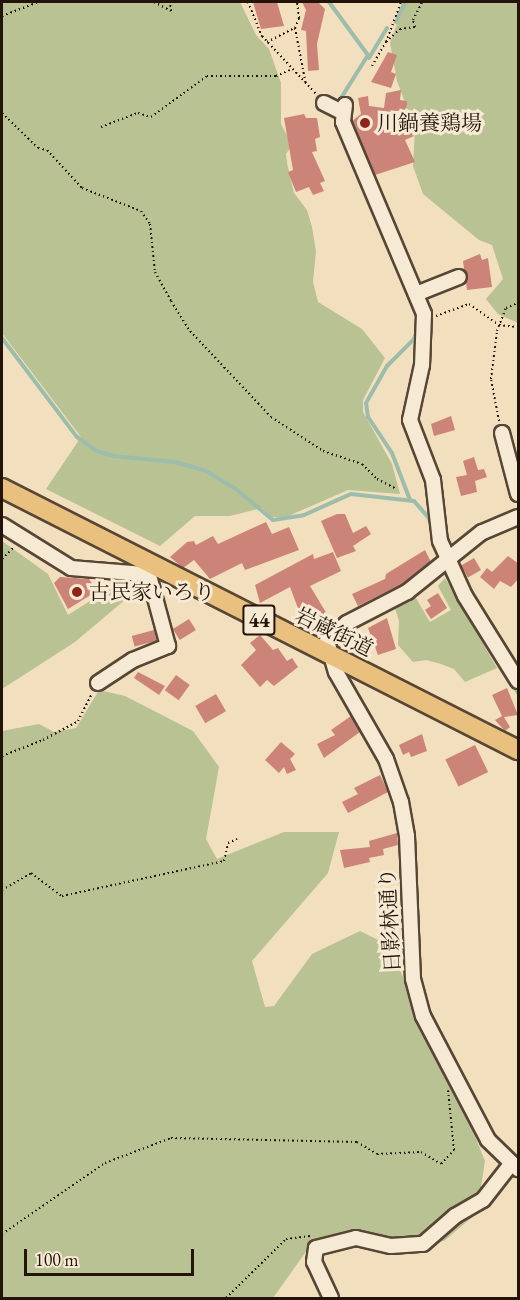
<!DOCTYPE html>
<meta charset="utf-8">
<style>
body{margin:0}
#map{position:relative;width:520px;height:1300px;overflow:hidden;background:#f2dfbd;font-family:"EB Garamond","Noto Serif JP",serif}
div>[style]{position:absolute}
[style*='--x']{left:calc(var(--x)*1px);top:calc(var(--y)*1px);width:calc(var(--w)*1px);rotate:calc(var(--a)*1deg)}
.green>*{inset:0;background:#b8c293}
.stream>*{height:4px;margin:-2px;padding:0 2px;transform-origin:2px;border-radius:2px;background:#9cbdac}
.building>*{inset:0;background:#cd8478;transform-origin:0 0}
.path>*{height:2px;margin-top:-1px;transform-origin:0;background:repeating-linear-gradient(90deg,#231308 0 1.5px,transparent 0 4.5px)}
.roads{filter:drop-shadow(2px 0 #574635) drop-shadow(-2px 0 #574635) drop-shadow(0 2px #574635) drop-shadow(0 -2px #574635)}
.minor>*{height:14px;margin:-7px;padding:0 7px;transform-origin:7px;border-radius:7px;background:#f7ead4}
.major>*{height:18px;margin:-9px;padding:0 9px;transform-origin:9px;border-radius:9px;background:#e9c07e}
.dots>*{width:16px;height:16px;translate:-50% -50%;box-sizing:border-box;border:3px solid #f7ead4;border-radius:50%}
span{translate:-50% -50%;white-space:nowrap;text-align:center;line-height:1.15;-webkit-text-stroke:6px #f7ead4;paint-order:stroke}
.shield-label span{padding:2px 4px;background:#f7ead4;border:2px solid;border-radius:4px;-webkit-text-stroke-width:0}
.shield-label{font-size:20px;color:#231308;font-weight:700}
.poi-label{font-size:21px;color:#231308}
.left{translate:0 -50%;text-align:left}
.street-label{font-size:21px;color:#231308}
.frame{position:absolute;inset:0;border:3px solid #231308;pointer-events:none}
.scale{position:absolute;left:24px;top:1249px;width:170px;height:27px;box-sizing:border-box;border:3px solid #231308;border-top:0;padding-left:8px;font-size:18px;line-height:21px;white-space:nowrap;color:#231308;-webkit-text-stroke:4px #f7ead4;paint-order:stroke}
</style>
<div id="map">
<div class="green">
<div style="clip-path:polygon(2px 2px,240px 2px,256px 35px,269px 49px,281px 83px,281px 124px,292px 145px,286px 154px,287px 163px,294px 193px,307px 210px,312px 227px,316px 251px,313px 282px,318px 302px,362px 329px,385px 358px,363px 400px,363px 412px,392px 464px,400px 494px,348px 490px,286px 517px,272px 517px,262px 508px,230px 516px,195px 516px,160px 546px,46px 489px,81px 437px,2px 333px)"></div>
<div style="clip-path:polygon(405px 2px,518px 2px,518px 323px,498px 314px,486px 299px,503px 279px,492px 245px,479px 240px,423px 194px,413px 166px,415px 129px,397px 81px,390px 43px)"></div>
<div style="clip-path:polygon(2px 541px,48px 574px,68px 615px,120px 582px,128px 587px,126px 599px,75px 642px,2px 689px)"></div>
<div style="clip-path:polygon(445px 578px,497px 668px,465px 682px,454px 669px,441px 664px,426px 660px,413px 662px,398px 645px,399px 621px,394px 605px,413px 593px,430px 622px,451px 610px,438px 586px)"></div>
<div style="clip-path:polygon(99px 690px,125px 696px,193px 731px,219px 767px,206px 839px,217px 859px,284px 832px,339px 832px,328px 873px,252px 961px,265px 1007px,274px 1006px,312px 954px,360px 931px,388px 945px,456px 1089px,485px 1161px,477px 1213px,444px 1241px,310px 1246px,273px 1298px,2px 1298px,2px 731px,39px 724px,54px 732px,76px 728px)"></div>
</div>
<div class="stream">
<div style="--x:329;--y:2;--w:66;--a:53.7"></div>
<div style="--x:368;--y:55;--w:60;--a:122.1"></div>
<div style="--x:396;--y:22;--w:22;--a:-66"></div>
<div style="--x:369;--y:58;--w:35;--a:-59"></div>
<div style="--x:2;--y:338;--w:124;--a:52.9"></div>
<div style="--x:77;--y:437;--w:24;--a:35"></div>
<div style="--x:97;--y:451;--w:17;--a:17"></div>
<div style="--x:113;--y:456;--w:62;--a:5.5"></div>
<div style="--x:175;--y:462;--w:32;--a:16"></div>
<div style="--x:206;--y:471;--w:35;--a:31"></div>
<div style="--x:236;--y:489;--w:48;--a:40"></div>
<div style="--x:273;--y:520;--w:31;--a:-9"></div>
<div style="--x:304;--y:515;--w:51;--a:-24.1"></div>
<div style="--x:351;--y:494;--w:63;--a:6.3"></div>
<div style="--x:414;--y:501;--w:23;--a:49"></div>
<div style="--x:429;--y:518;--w:45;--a:76"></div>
<div style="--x:410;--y:500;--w:50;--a:-111"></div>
<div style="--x:392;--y:453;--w:43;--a:-123.7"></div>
<div style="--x:368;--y:417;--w:14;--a:-98"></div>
<div style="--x:366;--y:403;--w:43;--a:-60.4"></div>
<div style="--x:387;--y:366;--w:38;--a:-45"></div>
<div style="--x:414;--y:339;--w:12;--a:-70"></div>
<div style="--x:443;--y:569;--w:145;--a:58.8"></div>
</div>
<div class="building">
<div style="clip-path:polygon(253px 2px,277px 2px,284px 26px,261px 29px)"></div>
<div style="clip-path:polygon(302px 2px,318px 2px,325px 9px,317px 44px,319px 70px,308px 71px,306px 31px,301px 30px,306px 10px)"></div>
<div style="clip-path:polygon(388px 52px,397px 55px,391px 72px,396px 74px,391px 88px,371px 82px)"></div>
<div style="clip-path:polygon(401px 90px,400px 100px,407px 101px,406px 118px,414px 136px,405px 140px,415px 162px,375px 175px,352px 121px,361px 114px,358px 98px,368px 96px,369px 106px,384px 108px,386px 93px)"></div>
<div style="clip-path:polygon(304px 114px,306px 118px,317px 118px,320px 137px,315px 139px,317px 151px,312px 152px,325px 181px,320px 183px,324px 191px,313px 195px,309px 187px,296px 192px,288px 172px,293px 170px,284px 118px)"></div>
<div style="clip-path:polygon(480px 254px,482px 260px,488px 258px,492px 287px,467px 290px,463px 261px)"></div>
<div style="clip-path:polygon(451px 416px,455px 430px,434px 436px,431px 424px)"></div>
<div style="clip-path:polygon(474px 457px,478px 470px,484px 469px,487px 477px,475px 481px,477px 492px,461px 496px,456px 477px,467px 475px,463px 461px)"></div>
<div style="clip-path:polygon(337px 514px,345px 514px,353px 533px,366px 526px,371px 534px,353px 546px,356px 551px,337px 558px,321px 521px)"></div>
<div style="clip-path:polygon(266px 522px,272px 534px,289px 527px,299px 550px,245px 570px,242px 563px,210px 579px,194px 560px,183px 568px,170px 557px,187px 542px,194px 541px,196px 545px,213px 536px,218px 544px)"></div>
<div style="clip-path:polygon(425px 550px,431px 562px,402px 584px,358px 606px,352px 594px,385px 579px,386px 574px)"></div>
<div style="clip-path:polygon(333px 552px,341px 571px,310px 586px,333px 624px,322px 633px,311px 621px,306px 625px,297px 613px,299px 611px,290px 587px,260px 603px,255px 585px,313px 554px,314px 559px)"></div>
<div style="clip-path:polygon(508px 556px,519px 564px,519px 578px,511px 587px,500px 581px,494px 589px,480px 577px,487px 568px,492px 572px)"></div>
<div style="left:474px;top:558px;width:14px;height:15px;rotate:60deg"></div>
<div style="clip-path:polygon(60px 577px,89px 579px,97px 591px,68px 609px,54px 583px)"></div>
<div style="clip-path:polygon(438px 593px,447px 608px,431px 619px,425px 610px,431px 606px,427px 600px)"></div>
<div style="clip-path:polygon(387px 618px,396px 649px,378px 655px,368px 628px)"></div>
<div style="left:189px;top:619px;width:13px;height:19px;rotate:58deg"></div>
<div style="left:154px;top:630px;width:11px;height:23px;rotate:75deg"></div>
<div style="clip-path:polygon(260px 635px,273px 650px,278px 648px,287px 661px,292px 658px,298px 667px,274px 686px,267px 680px,260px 687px,241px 665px,256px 650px,250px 643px)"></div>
<div style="clip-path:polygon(138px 672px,165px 686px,159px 695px,134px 678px)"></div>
<div style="left:176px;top:675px;width:17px;height:19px;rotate:36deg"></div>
<div style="clip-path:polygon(507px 688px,518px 715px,504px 717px,510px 727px,505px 731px,495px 720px,502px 716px,492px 695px)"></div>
<div style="left:216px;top:694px;width:20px;height:24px;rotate:60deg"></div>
<div style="clip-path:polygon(351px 716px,360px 732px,324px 758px,317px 744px,335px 735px,331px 730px)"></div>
<div style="clip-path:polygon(422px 734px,427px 751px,411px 757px,409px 752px,403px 755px,399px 745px)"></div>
<div style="clip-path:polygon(281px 742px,295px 754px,290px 759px,296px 770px,287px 774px,284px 767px,279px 773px,265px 760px)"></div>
<div style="left:475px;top:745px;width:30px;height:33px;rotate:64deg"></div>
<div style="clip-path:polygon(380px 775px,388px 792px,348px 813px,342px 802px,358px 794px,354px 788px)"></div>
<div style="clip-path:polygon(397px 833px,398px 845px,383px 849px,384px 855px,369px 858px,370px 862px,344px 868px,340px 850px,370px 847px,369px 841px)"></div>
</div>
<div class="path">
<div style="--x:154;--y:2;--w:19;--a:28"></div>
<div style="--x:171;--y:11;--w:9;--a:-96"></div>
<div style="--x:248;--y:2;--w:37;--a:68"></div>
<div style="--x:262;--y:36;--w:79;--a:47"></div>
<div style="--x:2;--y:16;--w:39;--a:-21"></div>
<div style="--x:295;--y:28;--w:11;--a:-68"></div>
<div style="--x:299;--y:18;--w:16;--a:-97"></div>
<div style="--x:267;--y:42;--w:31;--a:-27"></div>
<div style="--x:295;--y:28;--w:58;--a:79.1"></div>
<div style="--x:386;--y:42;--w:19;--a:-43"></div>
<div style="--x:400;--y:29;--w:15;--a:-8"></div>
<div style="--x:415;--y:27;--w:7;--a:-106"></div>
<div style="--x:413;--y:20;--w:20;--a:-63"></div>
<div style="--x:372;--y:66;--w:28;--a:-60"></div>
<div style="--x:386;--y:42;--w:43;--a:-69.4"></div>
<div style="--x:2;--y:113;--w:50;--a:44.2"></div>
<div style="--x:38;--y:148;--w:9;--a:13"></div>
<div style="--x:47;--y:150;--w:52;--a:47.4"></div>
<div style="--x:82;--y:188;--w:63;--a:21.3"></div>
<div style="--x:141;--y:211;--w:16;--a:55"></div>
<div style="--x:150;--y:224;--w:48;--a:84.1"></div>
<div style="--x:155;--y:272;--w:33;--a:61"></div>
<div style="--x:171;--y:301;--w:36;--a:58"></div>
<div style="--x:190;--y:331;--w:118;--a:46.7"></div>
<div style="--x:271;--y:417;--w:62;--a:33.2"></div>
<div style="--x:323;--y:451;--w:41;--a:18.4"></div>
<div style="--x:362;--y:464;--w:21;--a:45"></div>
<div style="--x:377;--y:479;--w:20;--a:27"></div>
<div style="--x:101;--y:127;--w:40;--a:-21"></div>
<div style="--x:138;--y:113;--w:14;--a:17"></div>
<div style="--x:151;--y:117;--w:69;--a:-36.2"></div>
<div style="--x:207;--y:76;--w:69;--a:0"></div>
<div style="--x:276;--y:76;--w:15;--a:-23"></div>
<div style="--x:436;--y:316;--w:35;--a:-20"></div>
<div style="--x:469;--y:304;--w:37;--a:35"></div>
<div style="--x:499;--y:325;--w:19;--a:6"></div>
<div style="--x:499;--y:421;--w:43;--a:-100.8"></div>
<div style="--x:491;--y:379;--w:48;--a:-82.9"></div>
<div style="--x:497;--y:331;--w:25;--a:-69"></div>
<div style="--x:506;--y:308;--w:13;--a:-23"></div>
<div style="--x:2;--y:559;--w:17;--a:-45"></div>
<div style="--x:2;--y:756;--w:44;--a:-21.3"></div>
<div style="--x:43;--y:740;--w:40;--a:-28"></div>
<div style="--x:78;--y:721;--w:30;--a:-63"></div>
<div style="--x:2;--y:890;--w:34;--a:-30"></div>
<div style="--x:31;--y:873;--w:39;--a:37"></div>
<div style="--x:62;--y:896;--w:166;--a:-12.2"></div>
<div style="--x:224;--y:861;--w:18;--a:-77"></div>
<div style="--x:228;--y:843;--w:10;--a:-24"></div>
<div style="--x:2;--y:1234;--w:125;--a:-34.6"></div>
<div style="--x:105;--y:1163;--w:71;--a:-20.7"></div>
<div style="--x:171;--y:1138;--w:186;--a:1.2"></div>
<div style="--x:357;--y:1142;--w:23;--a:31"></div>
<div style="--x:377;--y:1154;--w:44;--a:-2.6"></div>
<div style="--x:421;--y:1152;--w:23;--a:31"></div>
<div style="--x:441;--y:1164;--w:19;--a:-47"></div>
<div style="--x:454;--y:1150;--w:60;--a:-95.7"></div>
<div style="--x:226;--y:1298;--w:84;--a:-44.5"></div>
<div style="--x:286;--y:1239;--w:26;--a:-7"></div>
</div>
<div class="roads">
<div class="minor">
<div style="--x:324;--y:103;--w:20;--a:27"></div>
<div style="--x:345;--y:105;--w:17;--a:97"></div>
<div style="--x:343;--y:122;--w:208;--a:67.1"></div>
<div style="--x:424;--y:314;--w:51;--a:92.2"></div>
<div style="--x:422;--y:365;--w:56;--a:102.3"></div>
<div style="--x:410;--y:420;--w:64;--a:69"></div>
<div style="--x:433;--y:480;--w:61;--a:83.5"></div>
<div style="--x:440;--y:541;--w:60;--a:65.6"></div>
<div style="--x:465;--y:596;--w:100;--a:58.1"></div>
<div style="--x:416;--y:294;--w:46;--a:-21.6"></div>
<div style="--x:502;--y:433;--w:63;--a:75.3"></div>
<div style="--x:518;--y:517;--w:39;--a:157"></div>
<div style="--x:482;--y:532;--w:96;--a:141.3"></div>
<div style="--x:407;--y:592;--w:68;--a:152.7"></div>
<div style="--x:347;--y:623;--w:27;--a:138"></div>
<div style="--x:327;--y:641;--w:32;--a:74"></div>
<div style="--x:336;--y:672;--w:100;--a:60.1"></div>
<div style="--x:386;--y:759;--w:46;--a:70.8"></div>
<div style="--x:401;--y:802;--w:35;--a:80"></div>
<div style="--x:407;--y:836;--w:143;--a:87.6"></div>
<div style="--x:413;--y:979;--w:38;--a:75"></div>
<div style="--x:423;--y:1016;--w:140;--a:62.3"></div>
<div style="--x:488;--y:1140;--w:42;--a:44"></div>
<div style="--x:2;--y:525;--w:81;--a:31.9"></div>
<div style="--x:71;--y:568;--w:73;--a:4.7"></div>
<div style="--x:144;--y:574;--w:16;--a:-35"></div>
<div style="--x:98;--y:683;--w:42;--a:-33.3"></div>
<div style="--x:133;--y:660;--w:38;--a:-22"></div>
<div style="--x:168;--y:646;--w:77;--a:-105.1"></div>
<div style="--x:331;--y:1298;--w:40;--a:-115"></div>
<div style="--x:314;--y:1262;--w:14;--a:-82"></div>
<div style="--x:316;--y:1248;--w:41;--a:-14"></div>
<div style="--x:356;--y:1238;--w:36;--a:13"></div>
<div style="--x:391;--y:1246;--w:32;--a:-4"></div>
<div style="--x:423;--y:1244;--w:43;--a:-41.2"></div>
<div style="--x:455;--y:1216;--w:32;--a:-30"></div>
<div style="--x:483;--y:1200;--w:46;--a:-52.1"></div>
</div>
<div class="major">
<div style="--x:2;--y:488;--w:579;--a:26.92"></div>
</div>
</div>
<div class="dots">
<div style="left:365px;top:123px;background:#8f2418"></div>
<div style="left:77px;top:592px;background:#8f2418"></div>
</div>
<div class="shield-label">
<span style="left:259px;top:620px">44</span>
</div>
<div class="poi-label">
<span class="left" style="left:377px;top:123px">川鍋養鶏場</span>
<span class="left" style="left:89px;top:592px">古民家いろり</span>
</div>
<div class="street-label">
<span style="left:334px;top:632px;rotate:26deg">岩蔵街道</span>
<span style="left:390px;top:920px;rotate:-93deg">日影林通り</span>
</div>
<div class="frame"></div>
<div class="scale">100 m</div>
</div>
